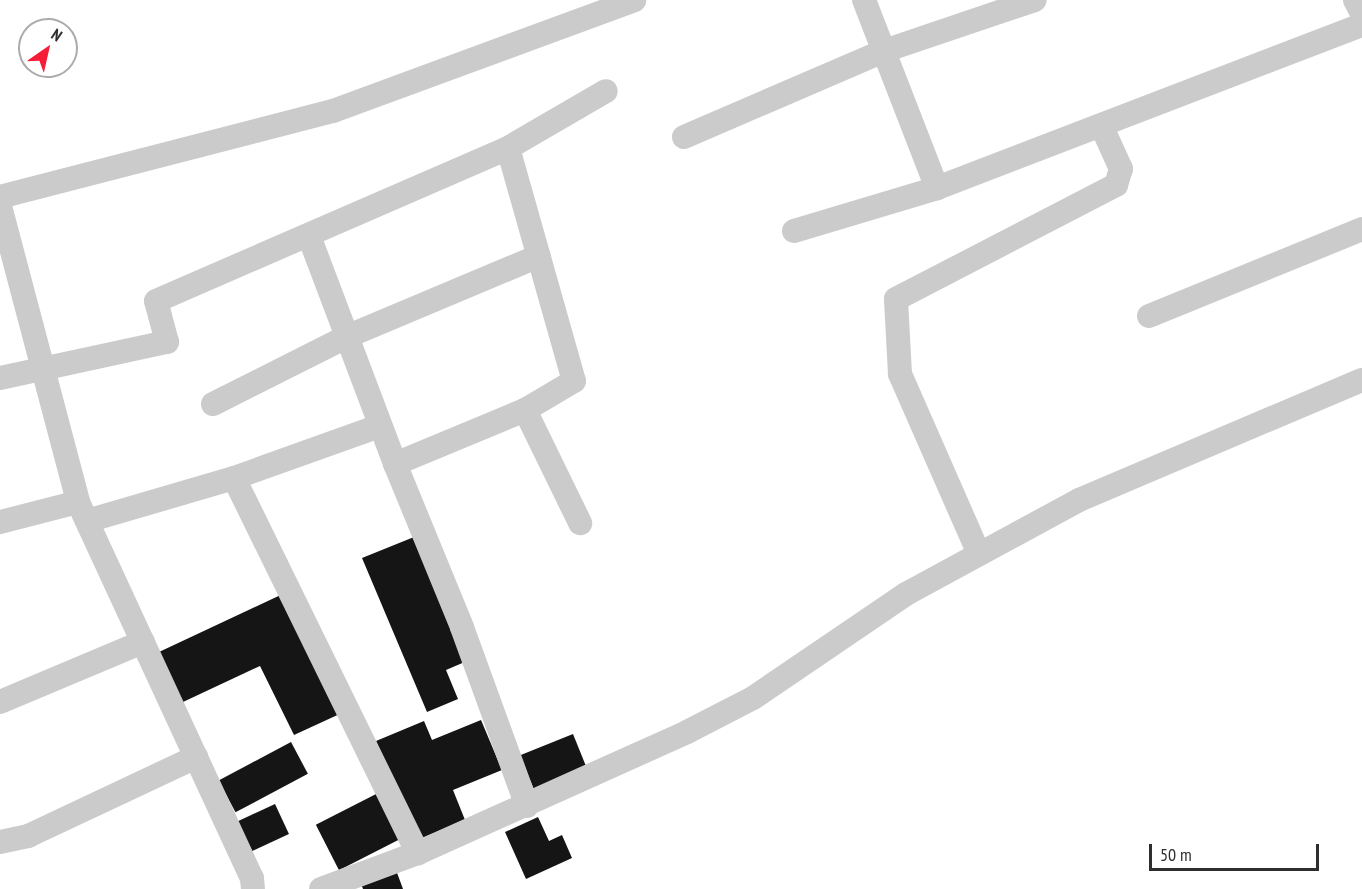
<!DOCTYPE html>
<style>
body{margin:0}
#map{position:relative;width:1362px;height:889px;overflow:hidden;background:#fff;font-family:"PT Sans Narrow",sans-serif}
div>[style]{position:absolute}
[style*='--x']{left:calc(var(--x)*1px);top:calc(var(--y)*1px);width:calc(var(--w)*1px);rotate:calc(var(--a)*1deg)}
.building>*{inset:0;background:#151515;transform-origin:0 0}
.street>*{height:24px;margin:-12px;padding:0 12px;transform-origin:12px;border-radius:12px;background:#cbcbcb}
span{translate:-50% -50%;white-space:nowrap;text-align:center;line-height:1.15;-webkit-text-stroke:6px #fff;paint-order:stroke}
.north{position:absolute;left:18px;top:18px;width:60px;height:60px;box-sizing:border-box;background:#fff;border:2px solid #ababab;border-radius:50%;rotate:34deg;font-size:16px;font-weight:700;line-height:24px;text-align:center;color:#2e2e2e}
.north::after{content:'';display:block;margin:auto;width:21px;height:27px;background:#f61e37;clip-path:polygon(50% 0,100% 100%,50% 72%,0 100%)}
.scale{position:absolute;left:1149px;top:844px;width:170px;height:27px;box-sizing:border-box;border:3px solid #2e2e2e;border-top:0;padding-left:8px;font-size:18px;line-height:21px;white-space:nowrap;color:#2e2e2e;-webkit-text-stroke:4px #fff;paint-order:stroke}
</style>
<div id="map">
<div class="building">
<div style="clip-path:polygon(414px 537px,467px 661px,446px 670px,458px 699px,427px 712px,362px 558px)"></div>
<div style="clip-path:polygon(287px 592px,344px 712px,294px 735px,260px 666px,183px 702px,159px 652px)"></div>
<div style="clip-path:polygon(481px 720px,502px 770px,453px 790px,465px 820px,417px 840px,376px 741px,424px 721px,432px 740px)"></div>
<div style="left:573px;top:734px;width:37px;height:57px;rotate:68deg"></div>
<div style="left:291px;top:742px;width:36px;height:82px;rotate:62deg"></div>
<div style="left:380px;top:792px;width:51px;height:72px;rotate:63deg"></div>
<div style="left:275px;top:804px;width:33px;height:41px;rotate:65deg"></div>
<div style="clip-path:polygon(538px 817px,549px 841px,562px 835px,572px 858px,526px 879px,505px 832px)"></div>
<div style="clip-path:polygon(396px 870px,403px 889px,363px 889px,361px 884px)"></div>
</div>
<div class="street">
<div style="--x:864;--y:0;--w:202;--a:68.8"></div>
<div style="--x:937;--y:188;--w:455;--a:-21"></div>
<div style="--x:1355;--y:0;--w:16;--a:63"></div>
<div style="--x:684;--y:137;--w:218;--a:-23.3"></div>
<div style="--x:884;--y:51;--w:159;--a:-18.7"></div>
<div style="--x:508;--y:148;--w:113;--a:-30.2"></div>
<div style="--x:0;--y:197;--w:344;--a:-14.5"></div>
<div style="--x:333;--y:111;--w:321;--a:-20.2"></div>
<div style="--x:0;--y:206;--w:306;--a:75.2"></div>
<div style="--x:78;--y:502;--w:81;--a:165.6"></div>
<div style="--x:794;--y:231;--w:149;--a:-16.7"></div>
<div style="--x:309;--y:236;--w:244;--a:69.3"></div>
<div style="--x:1149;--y:316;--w:230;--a:-22.2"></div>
<div style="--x:0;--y:378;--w:171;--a:-12.2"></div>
<div style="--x:167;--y:342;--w:42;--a:-105"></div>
<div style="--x:156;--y:301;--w:384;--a:-23.5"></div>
<div style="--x:508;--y:148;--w:242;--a:74.2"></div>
<div style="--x:574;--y:381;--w:57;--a:149.4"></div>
<div style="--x:213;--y:404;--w:149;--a:-26.7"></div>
<div style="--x:346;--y:337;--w:209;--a:-22.8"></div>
<div style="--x:234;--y:478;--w:154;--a:-19.7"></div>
<div style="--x:78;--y:502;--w:414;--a:65.2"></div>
<div style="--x:252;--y:878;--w:11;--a:85"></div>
<div style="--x:87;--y:521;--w:153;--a:-16.3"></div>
<div style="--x:234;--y:478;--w:418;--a:63.9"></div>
<div style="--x:979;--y:554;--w:197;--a:-113.7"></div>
<div style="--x:900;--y:374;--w:75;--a:-93.1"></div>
<div style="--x:896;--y:299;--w:248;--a:-27.4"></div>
<div style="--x:1116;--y:185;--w:17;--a:-73"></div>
<div style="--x:1121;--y:169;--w:48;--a:-114.4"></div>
<div style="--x:0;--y:702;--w:155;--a:-22.8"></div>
<div style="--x:527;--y:806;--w:190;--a:-110"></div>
<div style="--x:462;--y:627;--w:176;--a:-112.3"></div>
<div style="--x:395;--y:464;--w:141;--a:-22.6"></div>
<div style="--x:525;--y:410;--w:126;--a:64"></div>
<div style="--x:0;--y:842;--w:29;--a:-12"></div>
<div style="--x:28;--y:836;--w:186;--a:-25.2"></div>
<div style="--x:321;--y:889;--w:103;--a:-20.4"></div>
<div style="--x:418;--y:853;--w:295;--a:-24.2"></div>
<div style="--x:687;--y:732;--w:74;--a:-27.3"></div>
<div style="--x:753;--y:698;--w:185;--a:-34.2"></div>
<div style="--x:906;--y:594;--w:197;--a:-28.5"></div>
<div style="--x:1079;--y:500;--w:307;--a:-23"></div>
</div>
<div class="north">N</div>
<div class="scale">50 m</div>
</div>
